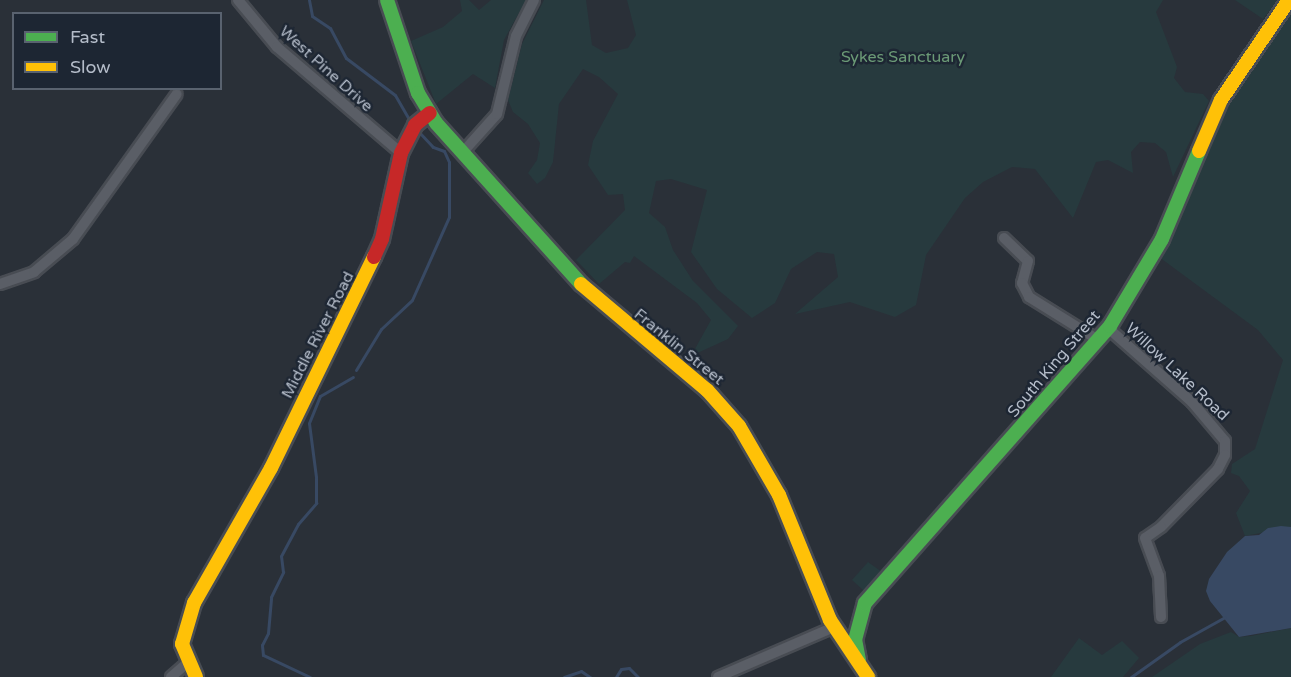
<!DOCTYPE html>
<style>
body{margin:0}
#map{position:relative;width:1291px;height:677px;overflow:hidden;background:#2a3038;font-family:"Varela Round",sans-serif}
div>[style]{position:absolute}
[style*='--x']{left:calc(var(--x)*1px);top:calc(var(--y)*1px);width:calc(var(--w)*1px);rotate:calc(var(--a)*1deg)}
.green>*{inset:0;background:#273a3e}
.water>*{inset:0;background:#384963}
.stream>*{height:3px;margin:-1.5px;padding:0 1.5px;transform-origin:1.5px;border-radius:1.5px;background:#384963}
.roads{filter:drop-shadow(2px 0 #484c53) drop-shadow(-2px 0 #484c53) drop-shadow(0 2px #484c53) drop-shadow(0 -2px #484c53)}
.street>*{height:10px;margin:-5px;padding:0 5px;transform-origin:5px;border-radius:5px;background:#5a5e66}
.fast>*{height:14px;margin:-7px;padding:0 7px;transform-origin:7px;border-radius:7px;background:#4caf50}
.slow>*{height:14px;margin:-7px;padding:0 7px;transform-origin:7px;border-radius:7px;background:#ffc107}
.jam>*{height:14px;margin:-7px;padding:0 7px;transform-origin:7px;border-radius:7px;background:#c62828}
span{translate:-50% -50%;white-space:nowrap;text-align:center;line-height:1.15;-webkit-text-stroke:5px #1d2633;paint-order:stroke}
.park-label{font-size:16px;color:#6b9a76}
.street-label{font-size:16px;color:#b4bcc9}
.legend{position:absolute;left:12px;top:12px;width:210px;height:78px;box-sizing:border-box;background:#1d2633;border:2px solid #59626f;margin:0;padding:8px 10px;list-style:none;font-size:18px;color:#b4bcc9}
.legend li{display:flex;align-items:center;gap:12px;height:30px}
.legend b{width:30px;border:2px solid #59626f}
</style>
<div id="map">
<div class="green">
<div style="clip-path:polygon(460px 0,469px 0,479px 10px,491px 0,526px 0,504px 40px,495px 88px,473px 74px,436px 104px,411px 41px,443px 27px,462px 11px)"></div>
<div style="clip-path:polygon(544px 0,586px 0,592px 45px,606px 53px,628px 48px,636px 35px,627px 0,1163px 0,1156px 12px,1177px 67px,1174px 78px,1185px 92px,1203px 94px,1209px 101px,1173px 177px,1166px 152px,1155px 143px,1140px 142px,1131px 152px,1133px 173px,1108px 160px,1096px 162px,1073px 218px,1035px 169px,1012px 167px,983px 182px,965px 198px,926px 255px,916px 305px,895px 317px,850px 302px,795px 314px,838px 277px,834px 254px,817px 252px,791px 269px,775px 303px,752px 318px,717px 289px,691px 252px,707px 190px,671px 179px,656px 181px,649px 213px,665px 227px,673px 250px,693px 281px,738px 326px,728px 339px,691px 356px,711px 320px,697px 303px,634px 256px,630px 263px,625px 262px,599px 284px,576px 260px,625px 210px,623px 194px,608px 195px,588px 165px,593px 141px,618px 94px,599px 77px,583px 69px,559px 104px,553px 162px,545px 178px,537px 184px,528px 173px,537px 160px,540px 143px,528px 124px,513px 112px,508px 100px,522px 44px)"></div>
<div style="clip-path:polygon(1235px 0,1278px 0,1263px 19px)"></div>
<div style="clip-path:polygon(1291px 10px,1291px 527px,1245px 536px,1236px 513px,1250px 491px,1239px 476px,1231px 473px,1232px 464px,1255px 449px,1283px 360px,1258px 330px,1159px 257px,1214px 121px)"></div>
<div style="clip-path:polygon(868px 562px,893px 580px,874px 600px,852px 580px)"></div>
<div style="clip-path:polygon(1291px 628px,1291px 677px,1152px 677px,1200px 644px,1231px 632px,1239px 637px,1251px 636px)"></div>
<div style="clip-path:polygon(1079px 638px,1102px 655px,1122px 641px,1139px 658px,1123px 677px,1051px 677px)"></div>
</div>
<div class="water">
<div style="clip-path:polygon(1281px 526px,1291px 527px,1291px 628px,1239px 637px,1210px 601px,1206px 591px,1209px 579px,1227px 552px,1245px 536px,1259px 535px,1268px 528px)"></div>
</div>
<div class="stream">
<div style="--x:309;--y:0;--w:16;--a:79"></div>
<div style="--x:312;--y:16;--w:22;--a:34"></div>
<div style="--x:330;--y:28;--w:34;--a:62"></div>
<div style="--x:346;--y:58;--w:61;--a:37.1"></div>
<div style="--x:395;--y:95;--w:32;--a:60"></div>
<div style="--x:356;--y:370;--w:48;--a:-58.6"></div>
<div style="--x:381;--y:329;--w:42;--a:-43.1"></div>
<div style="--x:412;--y:300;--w:91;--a:-66"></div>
<div style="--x:449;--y:217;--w:55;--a:-90"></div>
<div style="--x:449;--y:162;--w:12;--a:-114"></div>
<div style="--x:444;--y:151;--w:12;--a:-160"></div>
<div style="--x:433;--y:147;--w:23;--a:-133"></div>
<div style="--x:310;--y:677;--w:52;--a:-154.9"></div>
<div style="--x:263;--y:655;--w:10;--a:-96"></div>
<div style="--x:262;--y:645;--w:13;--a:-63"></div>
<div style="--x:268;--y:633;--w:36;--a:-85"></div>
<div style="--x:271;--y:597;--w:28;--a:-64"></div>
<div style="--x:283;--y:572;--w:16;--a:-97"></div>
<div style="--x:281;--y:556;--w:36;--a:-62"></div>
<div style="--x:298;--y:524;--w:28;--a:-49"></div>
<div style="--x:316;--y:503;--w:26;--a:-90"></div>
<div style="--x:316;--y:477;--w:54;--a:-97.4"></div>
<div style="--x:309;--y:423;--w:29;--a:-68"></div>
<div style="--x:320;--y:396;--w:38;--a:-30"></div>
<div style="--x:564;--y:677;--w:18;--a:-19"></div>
<div style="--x:581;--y:671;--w:11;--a:34"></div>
<div style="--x:616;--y:677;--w:9;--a:-58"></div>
<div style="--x:621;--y:669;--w:8;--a:-7"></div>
<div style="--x:629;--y:668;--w:13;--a:45"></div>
<div style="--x:1131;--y:677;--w:60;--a:-35.5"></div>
<div style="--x:1180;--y:642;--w:51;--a:-29.1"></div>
</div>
<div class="roads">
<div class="street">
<div style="--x:238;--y:0;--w:61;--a:50.3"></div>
<div style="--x:277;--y:47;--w:163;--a:40.5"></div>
<div style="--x:462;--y:153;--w:52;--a:-48.1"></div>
<div style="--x:497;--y:114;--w:80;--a:-76.3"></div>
<div style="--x:516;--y:36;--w:40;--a:-63.4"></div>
<div style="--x:1004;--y:238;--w:33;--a:44"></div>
<div style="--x:1028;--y:261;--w:23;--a:105"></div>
<div style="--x:1022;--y:283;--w:16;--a:63"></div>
<div style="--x:1029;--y:297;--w:81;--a:31.9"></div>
<div style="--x:0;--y:284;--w:36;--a:-19"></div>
<div style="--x:34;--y:272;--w:51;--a:-40.2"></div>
<div style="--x:73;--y:239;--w:178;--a:-54.4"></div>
<div style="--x:1108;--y:328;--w:112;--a:41.4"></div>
<div style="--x:1192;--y:402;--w:51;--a:49.8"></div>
<div style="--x:1225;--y:441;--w:14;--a:90"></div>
<div style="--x:1225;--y:455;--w:16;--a:117"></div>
<div style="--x:1218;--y:469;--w:81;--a:134.5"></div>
<div style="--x:1161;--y:527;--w:19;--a:145"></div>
<div style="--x:1145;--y:538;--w:40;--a:69.8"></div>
<div style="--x:1159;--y:576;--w:41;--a:87.2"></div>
<div style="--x:171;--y:677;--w:21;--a:-41"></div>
<div style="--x:718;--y:677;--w:126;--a:-23.3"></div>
</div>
<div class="fast">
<div style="--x:387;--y:0;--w:98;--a:71.6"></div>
<div style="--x:418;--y:93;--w:35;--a:59"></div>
<div style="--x:436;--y:123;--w:217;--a:48"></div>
<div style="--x:859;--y:660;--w:20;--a:-101"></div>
<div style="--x:855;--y:640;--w:38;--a:-75"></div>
<div style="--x:865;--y:603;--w:370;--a:-48.5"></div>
<div style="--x:1110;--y:326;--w:101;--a:-59.1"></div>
<div style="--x:1162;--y:239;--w:95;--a:-67.2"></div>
</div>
<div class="slow">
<div style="--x:1199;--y:151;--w:56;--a:-66.7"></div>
<div style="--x:1221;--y:100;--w:121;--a:-55.8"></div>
<div style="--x:581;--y:284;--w:165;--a:40.1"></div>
<div style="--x:707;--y:390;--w:48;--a:48.4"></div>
<div style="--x:739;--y:426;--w:80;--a:59.9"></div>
<div style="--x:779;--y:495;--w:135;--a:67.8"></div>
<div style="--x:830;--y:620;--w:69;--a:56.3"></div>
<div style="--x:196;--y:677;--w:36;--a:-113"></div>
<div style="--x:182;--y:644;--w:43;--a:-73.7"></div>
<div style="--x:194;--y:603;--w:155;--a:-60.3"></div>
<div style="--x:271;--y:468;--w:235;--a:-64"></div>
</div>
<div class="jam">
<div style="--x:374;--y:257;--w:20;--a:-66"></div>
<div style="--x:382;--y:239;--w:88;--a:-77.5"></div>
<div style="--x:401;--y:153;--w:31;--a:-63"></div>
<div style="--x:415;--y:125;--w:19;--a:-39"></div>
</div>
</div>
<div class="park-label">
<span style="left:903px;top:57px">Sykes Sanctuary</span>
</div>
<div class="street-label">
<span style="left:326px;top:69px;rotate:42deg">West Pine Drive</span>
<span style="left:318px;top:335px;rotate:-63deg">Middle River Road</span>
<span style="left:679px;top:347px;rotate:39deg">Franklin Street</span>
<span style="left:1054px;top:364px;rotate:-50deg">South King Street</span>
<span style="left:1177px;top:372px;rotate:43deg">Willow Lake Road</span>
</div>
<ul class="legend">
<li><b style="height:8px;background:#4caf50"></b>Fast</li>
<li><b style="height:8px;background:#ffc107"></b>Slow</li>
</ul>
</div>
